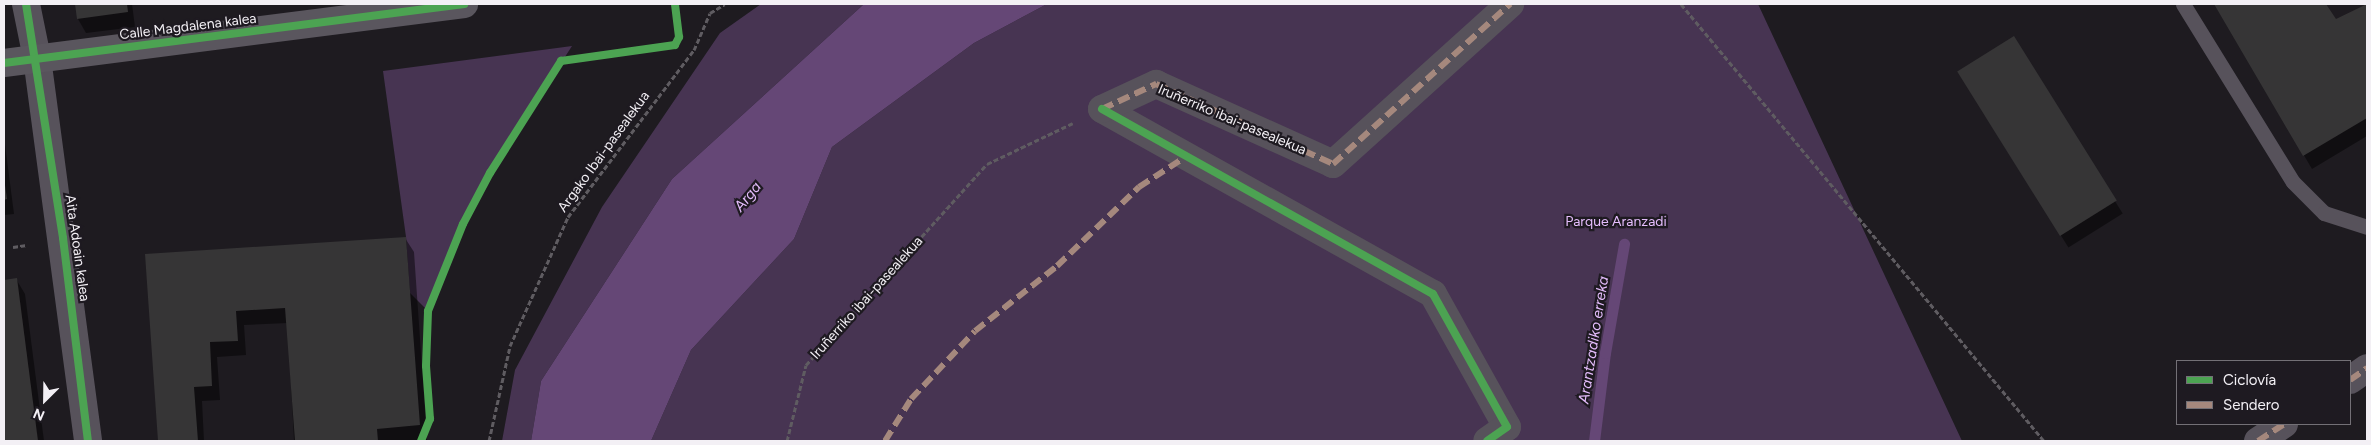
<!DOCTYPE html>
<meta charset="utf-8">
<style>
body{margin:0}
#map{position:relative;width:2371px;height:445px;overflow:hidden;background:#1e1b20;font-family:Figtree,sans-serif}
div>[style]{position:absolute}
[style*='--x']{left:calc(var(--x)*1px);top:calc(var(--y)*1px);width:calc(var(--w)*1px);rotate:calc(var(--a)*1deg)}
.green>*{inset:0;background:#473452}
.water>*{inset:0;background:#654776}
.shadow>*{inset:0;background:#0007;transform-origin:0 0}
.stream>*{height:11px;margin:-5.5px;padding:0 5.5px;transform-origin:5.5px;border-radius:5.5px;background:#654776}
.building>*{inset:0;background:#363536;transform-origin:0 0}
.path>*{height:3px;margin-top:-1.5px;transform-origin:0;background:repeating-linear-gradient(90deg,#5f5c61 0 5px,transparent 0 7.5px)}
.service>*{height:15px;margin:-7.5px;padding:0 7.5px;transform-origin:7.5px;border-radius:7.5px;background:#57525b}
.minor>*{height:28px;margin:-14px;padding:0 14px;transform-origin:14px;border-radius:14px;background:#57525b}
.tertiary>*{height:28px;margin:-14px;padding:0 14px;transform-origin:14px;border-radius:14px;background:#57525b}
.secondary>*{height:28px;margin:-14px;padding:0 14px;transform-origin:14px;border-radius:14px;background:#5a565e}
.quiet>*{height:6px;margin-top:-3px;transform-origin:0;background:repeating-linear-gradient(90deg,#a5887d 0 12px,transparent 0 18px)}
.cycleway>*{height:8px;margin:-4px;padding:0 4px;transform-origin:4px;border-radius:4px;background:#4ca352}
span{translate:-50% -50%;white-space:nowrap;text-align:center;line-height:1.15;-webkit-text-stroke:4.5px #1e1a21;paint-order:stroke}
.street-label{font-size:14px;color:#f3f0f5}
.park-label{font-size:14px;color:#e5bdfd}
.water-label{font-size:15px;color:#e3bcfb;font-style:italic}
.frame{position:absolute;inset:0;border:5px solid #f3f0f5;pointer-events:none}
.legend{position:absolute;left:2176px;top:360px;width:175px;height:65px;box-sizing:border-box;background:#1e1a21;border:1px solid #737076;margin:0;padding:6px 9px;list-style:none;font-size:15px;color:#f3f0f5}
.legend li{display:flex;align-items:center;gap:10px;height:25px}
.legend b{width:25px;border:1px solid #737076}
.north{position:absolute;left:20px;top:375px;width:50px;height:50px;-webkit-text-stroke:4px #1e1a21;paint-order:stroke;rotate:203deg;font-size:14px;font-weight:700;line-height:20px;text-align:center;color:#f3f0f5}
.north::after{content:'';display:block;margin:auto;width:18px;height:22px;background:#f3f0f5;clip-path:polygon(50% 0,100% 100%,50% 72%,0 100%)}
</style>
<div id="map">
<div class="green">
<div style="clip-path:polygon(761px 4px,864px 4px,672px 179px,541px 381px,531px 441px,502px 441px,515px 370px,602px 207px,720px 33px)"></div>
<div style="clip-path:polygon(1047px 4px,1758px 4px,1962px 441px,651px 441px,691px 350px,794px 239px,832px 147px,974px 43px)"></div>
<div style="clip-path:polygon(572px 46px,490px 173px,463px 224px,428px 311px,410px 293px,406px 237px,383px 71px)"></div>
</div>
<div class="water">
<div style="clip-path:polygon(864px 4px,1047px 4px,974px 43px,832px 147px,794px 239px,691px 350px,651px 441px,531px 441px,541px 381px,672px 179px)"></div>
</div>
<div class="shadow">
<div style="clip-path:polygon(76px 4px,132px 4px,135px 27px,86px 33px,78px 19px)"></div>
<div style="clip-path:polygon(2215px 4px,2325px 4px,2336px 21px,2367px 4px,2367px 136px,2312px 169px)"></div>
<div style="left:2013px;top:38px;width:207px;height:64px;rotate:58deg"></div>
<div style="clip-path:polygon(4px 137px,14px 214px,4px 215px)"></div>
<div style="clip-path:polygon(405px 238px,414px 252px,427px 440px,294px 441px,288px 323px,244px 325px,246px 355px,217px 357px,220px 400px,202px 401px,204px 441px,159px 441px,146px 255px)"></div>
<div style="clip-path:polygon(16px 279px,25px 294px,44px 441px,4px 441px,4px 281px)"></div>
</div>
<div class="stream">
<div style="--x:1594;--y:441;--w:89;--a:-82.9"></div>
<div style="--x:1605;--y:353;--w:111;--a:-80.1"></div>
</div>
<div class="building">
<div style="clip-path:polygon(75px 4px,127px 4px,128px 12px,77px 19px)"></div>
<div style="clip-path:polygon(2214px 4px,2326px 4px,2336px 19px,2367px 4px,2367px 118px,2303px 156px)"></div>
<div style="left:2014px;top:36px;width:194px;height:67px;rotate:58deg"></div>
<div style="clip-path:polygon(5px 185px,7px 199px,4px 200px,4px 186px)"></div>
<div style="clip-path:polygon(406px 237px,420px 425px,377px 429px,378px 441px,295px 441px,285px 308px,236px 311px,238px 341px,210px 342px,212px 386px,194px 387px,198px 441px,158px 441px,145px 254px)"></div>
<div style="clip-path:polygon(17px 278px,38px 441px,4px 441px,4px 280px)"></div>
</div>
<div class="path">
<div style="--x:1681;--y:4;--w:568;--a:50.28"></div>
<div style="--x:13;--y:247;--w:14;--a:-8"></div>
<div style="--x:489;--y:441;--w:97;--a:-77.5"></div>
<div style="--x:510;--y:346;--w:141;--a:-65.8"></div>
<div style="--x:568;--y:217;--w:209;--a:-53"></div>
<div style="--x:694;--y:50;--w:40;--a:-66.6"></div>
<div style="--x:710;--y:13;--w:17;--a:-31"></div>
<div style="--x:787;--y:441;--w:78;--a:-76"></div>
<div style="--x:806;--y:365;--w:270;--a:-48"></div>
<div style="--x:987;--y:164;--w:95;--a:-25.5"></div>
</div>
<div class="service">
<div style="--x:2183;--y:4;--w:209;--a:58.3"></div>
<div style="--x:2293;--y:182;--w:44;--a:45"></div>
<div style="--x:2324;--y:213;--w:45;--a:18"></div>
</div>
<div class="minor">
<div style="--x:26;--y:4;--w:55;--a:78.5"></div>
<div style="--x:1102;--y:109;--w:379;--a:29.2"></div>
<div style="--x:1433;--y:294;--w:152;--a:60.9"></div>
<div style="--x:1507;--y:427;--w:24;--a:145"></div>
<div style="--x:1102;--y:109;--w:60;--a:-24.8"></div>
<div style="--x:1156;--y:84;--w:194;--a:24.3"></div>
<div style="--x:1333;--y:164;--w:239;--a:-42.1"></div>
<div style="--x:2350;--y:380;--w:21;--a:-35"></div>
<div style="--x:2258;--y:441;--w:31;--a:-33"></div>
</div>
<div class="tertiary">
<div style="--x:37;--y:58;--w:386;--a:82.4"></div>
</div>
<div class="secondary">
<div style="--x:4;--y:63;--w:464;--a:-7.3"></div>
</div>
<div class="quiet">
<div style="--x:1102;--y:109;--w:60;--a:-24.8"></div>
<div style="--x:1156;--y:84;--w:194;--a:24.3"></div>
<div style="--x:1333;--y:164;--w:239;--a:-42.1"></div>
<div style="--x:2350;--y:380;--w:21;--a:-35"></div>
<div style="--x:885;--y:441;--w:49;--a:-58.2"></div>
<div style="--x:911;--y:399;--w:93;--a:-46.7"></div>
<div style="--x:975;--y:331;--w:105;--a:-38.4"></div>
<div style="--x:1057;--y:266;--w:114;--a:-43.9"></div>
<div style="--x:1139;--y:187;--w:57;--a:-32.9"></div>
<div style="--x:2258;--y:441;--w:31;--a:-33"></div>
</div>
<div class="cycleway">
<div style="--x:26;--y:4;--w:237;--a:81"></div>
<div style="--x:63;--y:238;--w:205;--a:83"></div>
<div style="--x:4;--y:63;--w:464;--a:-7.3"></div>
<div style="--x:1102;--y:109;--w:379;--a:29.2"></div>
<div style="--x:1433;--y:294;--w:152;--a:60.9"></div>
<div style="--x:1507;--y:427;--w:24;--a:145"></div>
<div style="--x:421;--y:441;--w:24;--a:-68"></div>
<div style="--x:430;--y:419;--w:53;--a:-94.3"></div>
<div style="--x:426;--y:366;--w:55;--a:-87.9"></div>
<div style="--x:428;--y:311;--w:94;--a:-68.1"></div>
<div style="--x:463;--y:224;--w:58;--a:-62.1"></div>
<div style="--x:490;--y:173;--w:133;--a:-57.6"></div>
<div style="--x:561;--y:61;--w:115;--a:-8"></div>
<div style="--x:675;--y:45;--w:9;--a:-63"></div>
<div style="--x:679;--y:37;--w:33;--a:-97"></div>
</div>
<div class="street-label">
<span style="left:188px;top:27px;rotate:-7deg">Calle Magdalena kalea</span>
<span style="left:1232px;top:120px;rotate:23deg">Iruñerriko ibai-pasealekua</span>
<span style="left:604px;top:152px;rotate:-54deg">Argako Ibai-pasealekua</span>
<span style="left:77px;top:248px;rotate:82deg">Aita Adoain kalea</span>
<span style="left:867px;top:298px;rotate:-48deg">Iruñerriko ibai-pasealekua</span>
</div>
<div class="park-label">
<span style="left:1616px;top:222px">Parque Aranzadi</span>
</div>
<div class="water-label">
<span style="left:748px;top:197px;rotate:-51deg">Arga</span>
<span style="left:1594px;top:340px;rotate:-81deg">Arantzadiko erreka</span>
</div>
<div class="frame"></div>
<ul class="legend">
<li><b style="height:6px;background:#4ca352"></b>Ciclovía</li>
<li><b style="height:6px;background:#a5887d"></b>Sendero</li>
</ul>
<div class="north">N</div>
</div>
